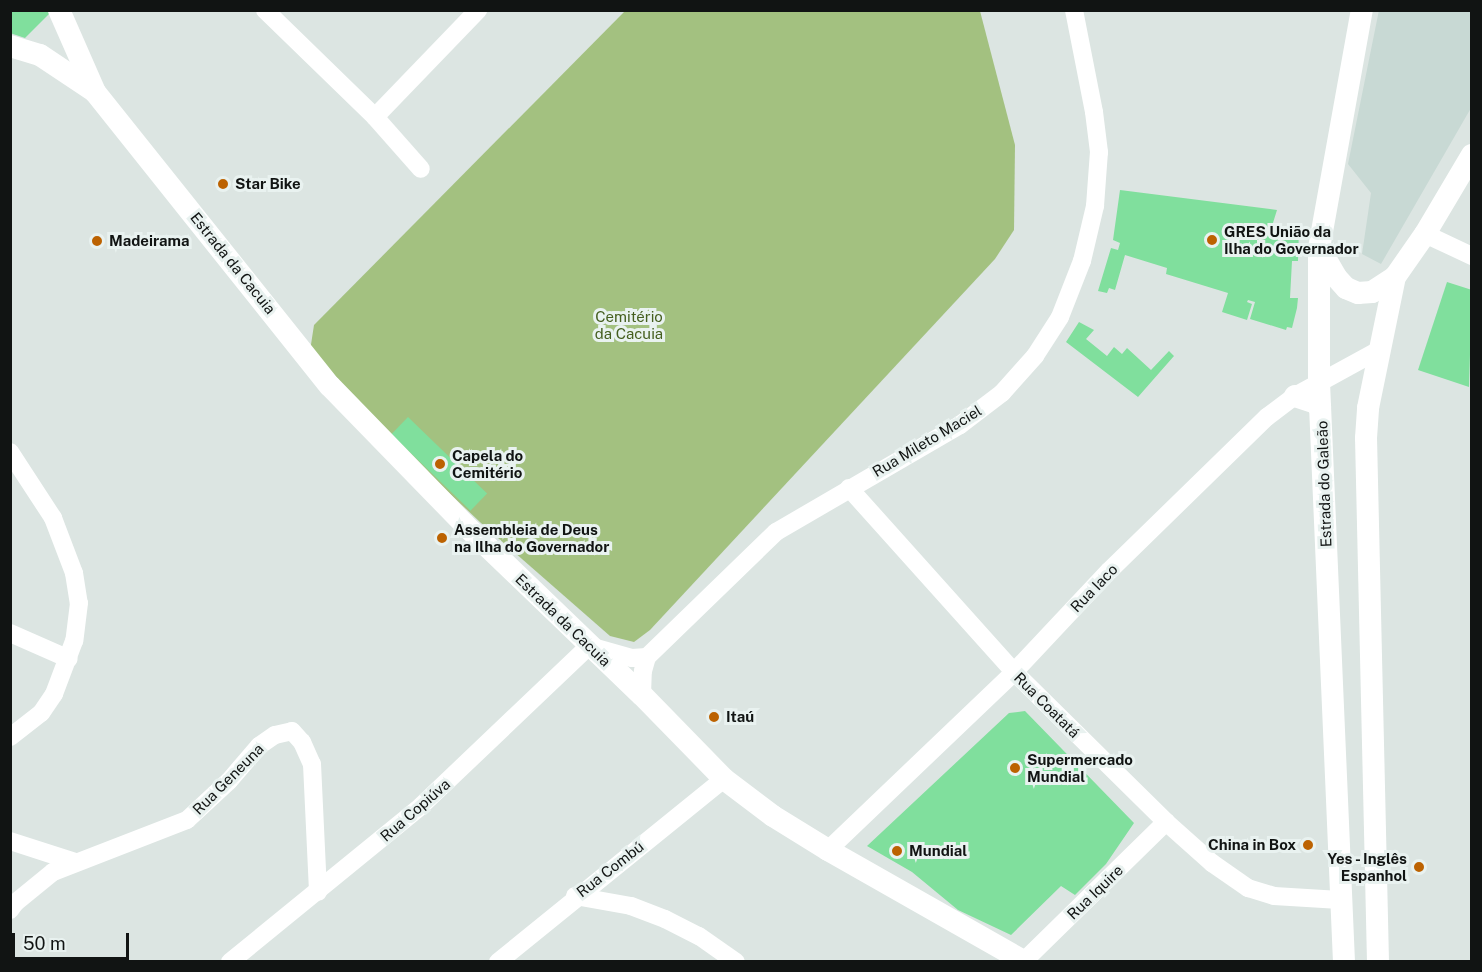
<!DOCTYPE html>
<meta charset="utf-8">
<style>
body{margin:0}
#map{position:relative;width:1482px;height:972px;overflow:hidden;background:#dce5e2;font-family:"Public Sans",sans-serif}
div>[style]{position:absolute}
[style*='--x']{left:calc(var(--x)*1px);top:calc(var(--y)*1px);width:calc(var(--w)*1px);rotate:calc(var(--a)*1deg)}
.built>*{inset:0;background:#c8d9d4}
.green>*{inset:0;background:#a3c180}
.building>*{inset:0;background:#80df9d;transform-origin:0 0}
.minor>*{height:18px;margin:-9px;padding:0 9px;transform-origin:9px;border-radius:9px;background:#fff}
.major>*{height:22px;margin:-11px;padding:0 11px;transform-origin:11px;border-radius:11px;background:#fff}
.dots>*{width:16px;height:16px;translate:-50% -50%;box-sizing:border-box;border:3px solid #e9f2f0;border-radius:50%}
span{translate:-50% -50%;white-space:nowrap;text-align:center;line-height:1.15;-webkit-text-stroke:6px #e9f2f0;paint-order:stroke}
.poi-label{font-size:15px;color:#111413;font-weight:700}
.left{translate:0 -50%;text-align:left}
.right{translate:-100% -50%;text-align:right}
.street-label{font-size:15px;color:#111413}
.park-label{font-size:15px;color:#455f1f}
.frame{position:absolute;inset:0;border:12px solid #111413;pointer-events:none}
.scale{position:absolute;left:12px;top:933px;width:117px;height:27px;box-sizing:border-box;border:3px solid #111413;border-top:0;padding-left:8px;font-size:18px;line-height:21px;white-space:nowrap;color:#111413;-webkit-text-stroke:4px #e9f2f0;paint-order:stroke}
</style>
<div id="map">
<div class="built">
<div style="clip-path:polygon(1379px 10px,1472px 11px,1471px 108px,1381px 264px,1362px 254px,1371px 193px,1348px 164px)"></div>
</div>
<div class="green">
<div style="clip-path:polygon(625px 11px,980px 11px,1015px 145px,1014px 230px,995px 259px,650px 630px,634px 642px,610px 636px,481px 523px,331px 382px,310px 351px,314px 325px)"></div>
</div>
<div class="building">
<div style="clip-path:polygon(10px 10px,48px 10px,49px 14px,25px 38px,10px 33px)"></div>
<div style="clip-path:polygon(1120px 190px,1277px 210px,1272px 226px,1299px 228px,1298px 261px,1292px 261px,1290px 298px,1298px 298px,1297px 308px,1292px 328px,1287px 327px,1286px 330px,1250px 319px,1255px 302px,1248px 300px,1247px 302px,1252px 304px,1247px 320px,1222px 312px,1228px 293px,1166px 274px,1167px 268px,1125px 255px,1115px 290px,1109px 288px,1107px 293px,1098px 291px,1111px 248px,1118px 250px,1120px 243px,1113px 240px)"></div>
<div style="clip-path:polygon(1447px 282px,1472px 290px,1469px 387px,1418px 370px)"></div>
<div style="clip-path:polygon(1079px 322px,1094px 330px,1086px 339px,1107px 356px,1114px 347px,1122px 354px,1127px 348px,1151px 370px,1169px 351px,1174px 356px,1138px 397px,1066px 342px)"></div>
<div style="left:408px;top:417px;width:110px;height:24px;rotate:44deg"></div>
<div style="clip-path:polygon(1025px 711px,1134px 823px,1106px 864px,1075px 895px,1061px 886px,1011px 935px,958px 910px,912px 872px,867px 846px,1009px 713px)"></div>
</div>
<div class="minor">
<div style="--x:265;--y:10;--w:153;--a:44.2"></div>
<div style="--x:375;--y:117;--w:69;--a:48.5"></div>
<div style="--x:375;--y:117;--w:149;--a:-46.1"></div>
<div style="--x:1425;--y:234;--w:52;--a:25.1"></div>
<div style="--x:10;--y:452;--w:79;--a:56.9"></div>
<div style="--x:53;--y:518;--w:59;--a:69.1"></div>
<div style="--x:74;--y:573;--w:30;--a:81"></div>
<div style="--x:79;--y:603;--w:38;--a:97"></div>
<div style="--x:74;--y:641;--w:57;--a:110.7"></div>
<div style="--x:54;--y:694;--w:23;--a:124"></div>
<div style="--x:41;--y:713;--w:39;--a:142"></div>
<div style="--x:849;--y:488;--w:247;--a:48.1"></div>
<div style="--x:1014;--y:672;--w:214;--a:44.6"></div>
<div style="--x:1166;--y:822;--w:62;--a:41.7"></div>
<div style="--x:1212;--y:863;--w:44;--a:34.8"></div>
<div style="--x:1248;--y:888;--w:27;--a:17"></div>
<div style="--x:1274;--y:896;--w:66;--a:3.5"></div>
<div style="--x:10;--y:633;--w:64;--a:23.8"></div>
<div style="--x:642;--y:695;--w:24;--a:-88"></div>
<div style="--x:643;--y:671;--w:15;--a:-74"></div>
<div style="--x:10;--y:841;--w:68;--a:17.9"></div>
<div style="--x:828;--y:850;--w:257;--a:-43.7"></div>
<div style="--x:1014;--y:672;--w:139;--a:-46.8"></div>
<div style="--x:1109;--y:571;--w:221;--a:-44.3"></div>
<div style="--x:1267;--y:417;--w:35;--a:-37"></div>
<div style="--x:1295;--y:396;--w:96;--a:-28.7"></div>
<div style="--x:575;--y:896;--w:57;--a:10.1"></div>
<div style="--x:631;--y:906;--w:36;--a:21"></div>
<div style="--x:665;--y:919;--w:38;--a:27"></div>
<div style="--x:699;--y:936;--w:45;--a:35.1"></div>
<div style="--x:10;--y:910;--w:9;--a:-54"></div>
<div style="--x:15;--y:903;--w:49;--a:-39.2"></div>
<div style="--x:53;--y:872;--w:144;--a:-21.2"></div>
<div style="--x:187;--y:820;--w:57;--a:-42.9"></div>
<div style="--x:229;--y:781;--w:46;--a:-49.4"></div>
<div style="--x:259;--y:746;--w:19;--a:-35"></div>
<div style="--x:275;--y:735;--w:17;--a:-13"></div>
<div style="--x:292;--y:731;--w:15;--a:48"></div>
<div style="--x:302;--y:742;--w:24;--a:66"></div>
<div style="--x:312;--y:764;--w:128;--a:87.3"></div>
<div style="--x:1024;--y:961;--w:199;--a:-44.4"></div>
<div style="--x:230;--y:962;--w:247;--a:-39.2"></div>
<div style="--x:421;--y:806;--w:232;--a:-43.6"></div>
<div style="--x:589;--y:646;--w:45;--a:15.6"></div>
<div style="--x:632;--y:658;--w:15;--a:-4"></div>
<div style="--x:647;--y:657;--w:180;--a:-44.1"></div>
<div style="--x:776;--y:532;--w:213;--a:-30.2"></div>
<div style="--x:960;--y:425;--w:53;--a:-37.3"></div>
<div style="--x:1002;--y:393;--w:50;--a:-48.3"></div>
<div style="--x:1035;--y:356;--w:46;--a:-57.3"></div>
<div style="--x:1060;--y:317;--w:60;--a:-68.6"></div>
<div style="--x:1082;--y:261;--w:57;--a:-76.7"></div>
<div style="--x:1095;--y:206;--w:54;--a:-85.8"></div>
<div style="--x:1099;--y:152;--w:40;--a:-97.1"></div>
<div style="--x:1094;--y:112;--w:104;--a:-101.1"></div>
<div style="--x:498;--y:962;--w:291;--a:-39"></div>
</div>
<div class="major">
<div style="--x:59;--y:10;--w:90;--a:66.3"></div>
<div style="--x:95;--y:92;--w:376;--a:51.4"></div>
<div style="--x:330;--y:386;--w:192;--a:45.8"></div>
<div style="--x:464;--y:524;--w:247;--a:43.9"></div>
<div style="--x:642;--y:695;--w:117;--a:45.7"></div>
<div style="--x:724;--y:779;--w:61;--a:37.1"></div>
<div style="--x:773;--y:816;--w:65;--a:31.7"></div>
<div style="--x:828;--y:850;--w:227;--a:29.6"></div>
<div style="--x:10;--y:46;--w:31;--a:17"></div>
<div style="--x:40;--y:55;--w:65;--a:33.7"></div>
<div style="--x:1320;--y:249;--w:32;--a:60"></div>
<div style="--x:1336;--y:277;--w:15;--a:48"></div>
<div style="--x:1346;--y:288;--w:13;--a:23"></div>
<div style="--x:1358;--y:293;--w:14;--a:-4"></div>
<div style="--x:1372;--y:292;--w:27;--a:-33"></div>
<div style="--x:1395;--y:277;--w:52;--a:-55.1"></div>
<div style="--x:1425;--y:234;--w:92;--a:-59.3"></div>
<div style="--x:1295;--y:396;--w:20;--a:18"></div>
<div style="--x:1314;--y:402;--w:8;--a:40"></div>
<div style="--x:1344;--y:962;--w:580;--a:-92.47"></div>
<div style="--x:1319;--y:383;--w:135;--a:-90"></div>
<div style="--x:1319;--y:248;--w:242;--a:-79.8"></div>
<div style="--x:1378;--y:962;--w:524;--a:-91.31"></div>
<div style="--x:1366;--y:438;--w:30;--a:-86"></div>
<div style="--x:1368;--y:408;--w:134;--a:-78.4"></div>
</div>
<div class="dots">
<div style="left:223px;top:184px;background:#bc6201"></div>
<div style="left:1212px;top:240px;background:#bc6201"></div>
<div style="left:97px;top:241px;background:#bc6201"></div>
<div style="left:440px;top:464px;background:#bc6201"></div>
<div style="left:442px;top:538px;background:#bc6201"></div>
<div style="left:714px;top:717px;background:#bc6201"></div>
<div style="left:1015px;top:768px;background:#bc6201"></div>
<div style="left:1308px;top:845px;background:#bc6201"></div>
<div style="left:897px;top:851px;background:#bc6201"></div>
<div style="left:1419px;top:867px;background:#bc6201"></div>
</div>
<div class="poi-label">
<span class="left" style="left:235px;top:184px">Star Bike</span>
<span class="left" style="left:1224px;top:240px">GRES União da<br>Ilha do Governador</span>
<span class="left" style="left:109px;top:241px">Madeirama</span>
<span class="left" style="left:452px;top:464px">Capela do<br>Cemitério</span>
<span class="left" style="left:454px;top:538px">Assembleia de Deus<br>na Ilha do Governador</span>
<span class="left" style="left:726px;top:717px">Itaú</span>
<span class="left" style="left:1027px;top:768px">Supermercado<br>Mundial</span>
<span class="right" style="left:1296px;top:845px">China in Box</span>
<span class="left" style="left:909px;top:851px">Mundial</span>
<span class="right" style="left:1407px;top:867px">Yes - Inglês<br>Espanhol</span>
</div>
<div class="street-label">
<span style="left:233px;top:263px;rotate:51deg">Estrada da Cacuia</span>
<span style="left:927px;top:441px;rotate:-31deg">Rua Mileto Maciel</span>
<span style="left:1324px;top:484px;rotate:-92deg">Estrada do Galeão</span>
<span style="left:1094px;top:588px;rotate:-46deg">Rua Iaco</span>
<span style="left:563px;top:620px;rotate:44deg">Estrada da Cacuia</span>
<span style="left:1047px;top:705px;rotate:45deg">Rua Coatatá</span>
<span style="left:228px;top:779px;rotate:-45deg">Rua Geneuna</span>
<span style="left:415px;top:810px;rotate:-41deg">Rua Copiúva</span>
<span style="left:610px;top:869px;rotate:-38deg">Rua Combú</span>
<span style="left:1095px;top:892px;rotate:-44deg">Rua Iquire</span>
</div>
<div class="park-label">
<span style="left:629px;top:325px">Cemitério<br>da Cacuia</span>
</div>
<div class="frame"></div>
<div class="scale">50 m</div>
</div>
